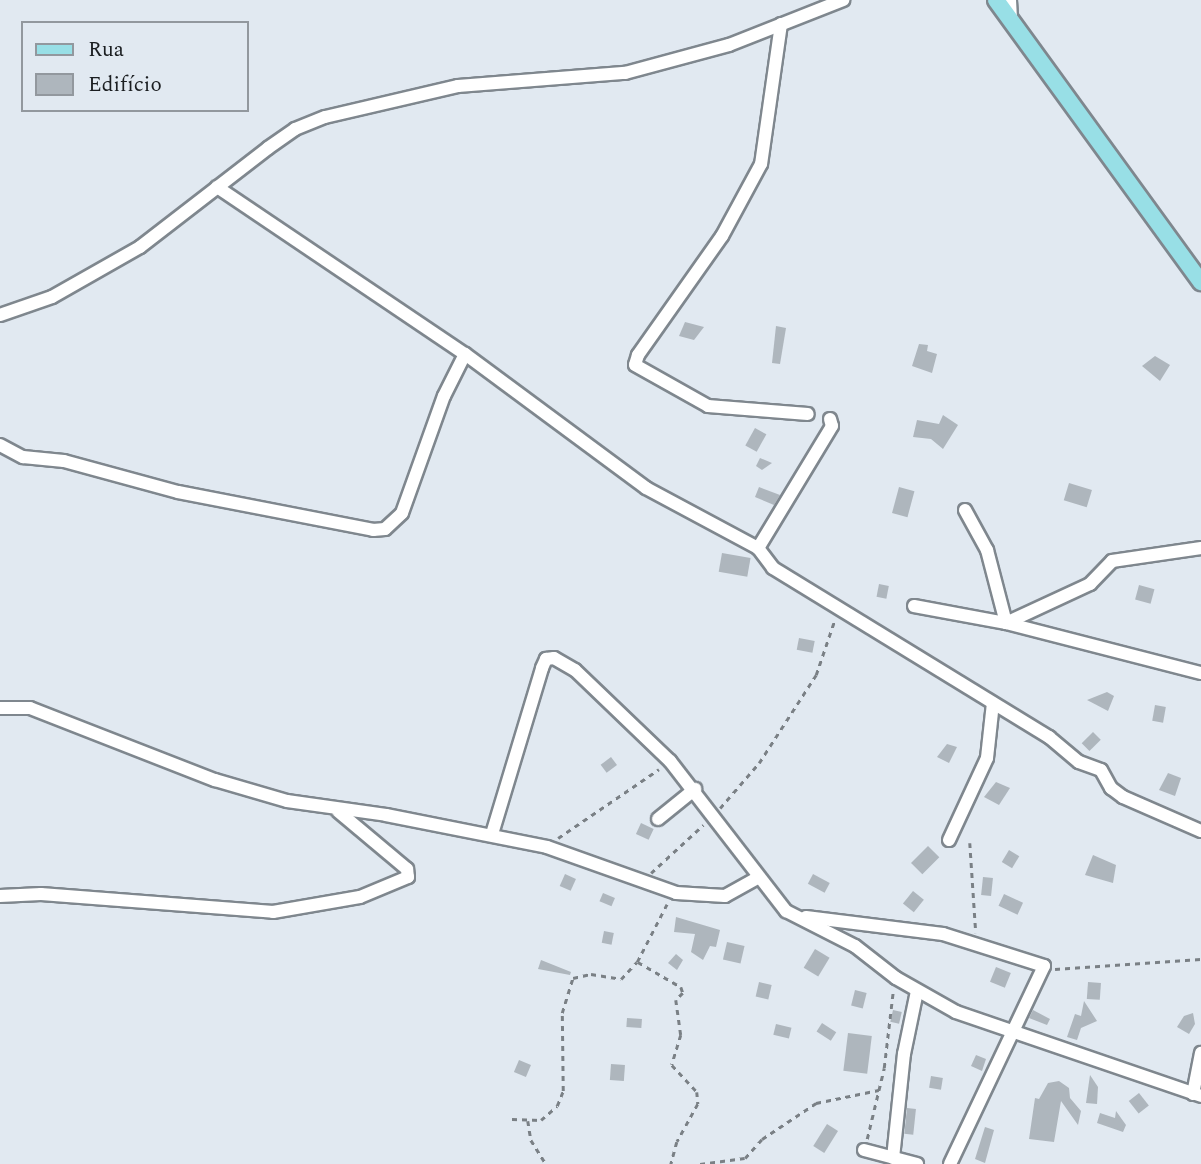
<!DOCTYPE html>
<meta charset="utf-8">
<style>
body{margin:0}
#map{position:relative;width:1201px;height:1164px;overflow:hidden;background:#e1e9f1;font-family:Spectral,serif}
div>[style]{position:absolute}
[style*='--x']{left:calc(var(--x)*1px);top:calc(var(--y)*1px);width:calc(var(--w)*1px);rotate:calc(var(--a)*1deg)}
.building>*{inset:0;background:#aeb6bd;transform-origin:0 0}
.path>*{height:2.5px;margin-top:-1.25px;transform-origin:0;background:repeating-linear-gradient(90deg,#7a8085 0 5px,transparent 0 10px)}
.roads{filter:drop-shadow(2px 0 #7f878e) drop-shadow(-2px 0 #7f878e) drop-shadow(0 2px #7f878e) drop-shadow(0 -2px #7f878e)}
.minor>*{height:12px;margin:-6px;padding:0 6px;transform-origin:6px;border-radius:6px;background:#fff}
.major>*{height:16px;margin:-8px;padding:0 8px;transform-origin:8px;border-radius:8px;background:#98dfe6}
span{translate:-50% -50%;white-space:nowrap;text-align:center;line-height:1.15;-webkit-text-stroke:5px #e1e9f1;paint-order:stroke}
.legend{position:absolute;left:21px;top:21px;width:228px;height:91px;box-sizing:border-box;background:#e1e9f1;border:2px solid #92989e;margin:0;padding:9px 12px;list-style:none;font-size:21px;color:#1b1e21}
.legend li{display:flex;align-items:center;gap:14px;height:35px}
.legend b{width:35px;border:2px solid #92989e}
</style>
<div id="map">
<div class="building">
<div style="clip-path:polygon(685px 322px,704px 327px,694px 340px,679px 336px)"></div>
<div style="clip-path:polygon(776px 326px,786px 328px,780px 364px,772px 363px)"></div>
<div style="clip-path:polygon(919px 344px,928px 345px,927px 351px,937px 354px,932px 373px,912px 366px)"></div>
<div style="clip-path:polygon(1155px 356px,1170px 365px,1160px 381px,1142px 366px)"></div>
<div style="clip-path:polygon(943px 415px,958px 425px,943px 449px,931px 439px,913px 437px,917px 420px,939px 424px)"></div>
<div style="left:755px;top:428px;width:13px;height:20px;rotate:29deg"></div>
<div style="clip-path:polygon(760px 458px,772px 463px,762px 470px,756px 466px)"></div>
<div style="left:1069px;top:483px;width:24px;height:18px;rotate:17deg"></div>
<div style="clip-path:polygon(759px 487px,780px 495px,774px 505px,755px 497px)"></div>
<div style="left:899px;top:487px;width:16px;height:27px;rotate:15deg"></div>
<div style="left:722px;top:553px;width:29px;height:19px;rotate:10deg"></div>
<div style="left:879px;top:584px;width:10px;height:13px;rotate:11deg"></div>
<div style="left:1139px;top:585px;width:16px;height:15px;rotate:15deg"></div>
<div style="left:799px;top:638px;width:16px;height:12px;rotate:11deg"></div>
<div style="clip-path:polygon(1107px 692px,1114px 696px,1108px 711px,1087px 700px)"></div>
<div style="left:1155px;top:705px;width:11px;height:16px;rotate:10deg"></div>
<div style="left:1093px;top:732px;width:11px;height:16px;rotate:45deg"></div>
<div style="clip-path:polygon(947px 744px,957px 747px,949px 763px,937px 757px)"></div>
<div style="left:611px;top:757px;width:10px;height:13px;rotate:53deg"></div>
<div style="clip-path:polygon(1168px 773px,1181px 778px,1175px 796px,1159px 790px)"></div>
<div style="clip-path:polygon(996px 782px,1010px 788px,999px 805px,984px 797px)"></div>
<div style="left:641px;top:823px;width:14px;height:12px;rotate:25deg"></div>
<div style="left:928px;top:846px;width:16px;height:24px;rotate:45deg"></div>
<div style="left:1009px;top:850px;width:12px;height:14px;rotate:31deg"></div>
<div style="clip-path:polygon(1093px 855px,1116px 865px,1113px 883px,1085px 875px)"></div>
<div style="left:565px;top:874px;width:12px;height:13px;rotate:24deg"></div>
<div style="left:813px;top:874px;width:19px;height:11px;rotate:28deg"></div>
<div style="left:983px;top:877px;width:10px;height:18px;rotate:6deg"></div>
<div style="left:913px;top:891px;width:14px;height:16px;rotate:39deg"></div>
<div style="left:603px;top:893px;width:13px;height:9px;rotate:23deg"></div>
<div style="left:1004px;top:894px;width:21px;height:13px;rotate:25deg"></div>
<div style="clip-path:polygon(676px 917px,720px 930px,716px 947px,710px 946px,703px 960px,691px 952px,695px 934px,674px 932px)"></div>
<div style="left:604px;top:931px;width:10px;height:12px;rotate:11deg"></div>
<div style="left:727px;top:942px;width:18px;height:18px;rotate:13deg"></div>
<div style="left:815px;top:949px;width:17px;height:22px;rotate:31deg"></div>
<div style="clip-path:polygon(676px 954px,683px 960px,677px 970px,668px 963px)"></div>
<div style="clip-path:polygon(541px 960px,571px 972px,570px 975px,538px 969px)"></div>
<div style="left:996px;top:967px;width:16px;height:16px;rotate:22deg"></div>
<div style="left:759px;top:982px;width:13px;height:15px;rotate:13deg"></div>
<div style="left:1088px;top:982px;width:13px;height:17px;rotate:4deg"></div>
<div style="left:855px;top:990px;width:12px;height:16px;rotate:14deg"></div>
<div style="clip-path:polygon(1084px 1001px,1097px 1021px,1081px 1028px,1077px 1040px,1067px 1037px,1075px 1014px,1081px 1016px)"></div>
<div style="left:893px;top:1010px;width:9px;height:12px;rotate:13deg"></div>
<div style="clip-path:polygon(1033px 1010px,1050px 1019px,1047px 1025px,1029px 1018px)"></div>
<div style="clip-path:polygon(1193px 1013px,1195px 1024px,1189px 1034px,1177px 1027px,1184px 1016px)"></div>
<div style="left:627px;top:1018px;width:15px;height:9px;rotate:4deg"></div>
<div style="left:822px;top:1023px;width:17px;height:10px;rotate:33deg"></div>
<div style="left:776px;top:1024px;width:16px;height:11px;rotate:14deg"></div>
<div style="left:848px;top:1033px;width:24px;height:38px;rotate:7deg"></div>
<div style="clip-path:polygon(976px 1055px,986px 1059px,982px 1071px,971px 1066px)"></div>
<div style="left:519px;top:1060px;width:13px;height:13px;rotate:23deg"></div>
<div style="left:611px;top:1064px;width:14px;height:16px;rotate:4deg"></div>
<div style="clip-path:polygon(1090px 1075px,1098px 1087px,1097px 1104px,1086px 1103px)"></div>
<div style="left:931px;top:1076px;width:12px;height:12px;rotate:9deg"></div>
<div style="clip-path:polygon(1059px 1081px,1069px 1088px,1070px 1098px,1081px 1111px,1078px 1125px,1061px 1101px,1054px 1142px,1029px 1139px,1035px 1098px,1039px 1099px,1048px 1083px)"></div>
<div style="left:1139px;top:1093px;width:16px;height:13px;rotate:52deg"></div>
<div style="left:907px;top:1108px;width:9px;height:26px;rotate:6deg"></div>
<div style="clip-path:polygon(1116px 1111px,1126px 1125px,1123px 1132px,1097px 1123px,1100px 1113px,1115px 1118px)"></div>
<div style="left:827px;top:1124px;width:13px;height:26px;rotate:32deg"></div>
<div style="clip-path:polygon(985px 1127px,994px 1130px,985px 1163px,975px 1159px)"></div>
</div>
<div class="path">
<div style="--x:720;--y:808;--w:60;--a:-49.1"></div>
<div style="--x:759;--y:763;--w:105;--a:-57.1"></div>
<div style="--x:816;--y:675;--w:59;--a:-71.3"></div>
<div style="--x:558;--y:838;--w:122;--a:-34.3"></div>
<div style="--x:970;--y:843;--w:90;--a:86.2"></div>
<div style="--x:651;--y:873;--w:71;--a:-42.7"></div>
<div style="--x:638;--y:962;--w:50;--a:30.2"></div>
<div style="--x:681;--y:987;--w:6;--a:72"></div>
<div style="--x:683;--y:993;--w:10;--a:135"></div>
<div style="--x:676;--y:1000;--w:35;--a:82"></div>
<div style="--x:681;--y:1035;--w:31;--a:107"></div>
<div style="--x:672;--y:1065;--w:37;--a:47"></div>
<div style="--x:697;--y:1092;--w:12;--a:85"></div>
<div style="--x:698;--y:1104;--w:43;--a:118.9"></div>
<div style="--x:677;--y:1142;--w:23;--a:105"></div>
<div style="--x:1055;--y:969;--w:146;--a:-3.9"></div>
<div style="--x:512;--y:1119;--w:29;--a:2"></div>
<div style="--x:541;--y:1120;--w:21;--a:-41"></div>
<div style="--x:557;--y:1106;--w:16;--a:-68"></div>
<div style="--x:563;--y:1091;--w:78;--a:-90.7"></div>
<div style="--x:562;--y:1013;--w:37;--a:-73"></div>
<div style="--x:573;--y:978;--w:18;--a:-13"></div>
<div style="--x:591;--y:974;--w:30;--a:9"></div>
<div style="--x:621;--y:979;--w:23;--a:-47"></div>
<div style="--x:637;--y:962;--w:65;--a:-62.7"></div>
<div style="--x:528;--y:1121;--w:19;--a:81"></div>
<div style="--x:531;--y:1140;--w:28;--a:58"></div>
<div style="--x:867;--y:1139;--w:73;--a:-76.5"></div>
<div style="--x:884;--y:1068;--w:78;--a:-83.3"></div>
<div style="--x:700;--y:1164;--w:45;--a:-7.6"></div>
<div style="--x:745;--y:1158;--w:25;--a:-48"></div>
<div style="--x:762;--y:1139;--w:65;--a:-33.7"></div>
<div style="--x:816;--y:1103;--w:64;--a:-11.7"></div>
</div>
<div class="roads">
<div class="minor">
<div style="--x:1010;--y:0;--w:17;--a:87"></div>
<div style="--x:781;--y:24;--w:141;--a:98.1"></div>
<div style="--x:761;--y:164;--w:82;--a:118.4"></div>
<div style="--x:722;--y:236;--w:146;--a:125.2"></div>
<div style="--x:638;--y:355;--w:10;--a:107"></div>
<div style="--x:635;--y:365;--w:84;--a:29.3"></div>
<div style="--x:708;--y:406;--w:100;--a:4.6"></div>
<div style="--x:217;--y:187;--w:299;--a:34"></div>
<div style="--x:465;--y:354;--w:225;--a:36.5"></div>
<div style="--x:646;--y:488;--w:127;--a:28.2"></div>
<div style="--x:0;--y:315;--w:55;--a:-19.1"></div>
<div style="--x:52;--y:297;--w:101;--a:-29.6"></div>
<div style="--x:140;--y:247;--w:162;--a:-37.7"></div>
<div style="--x:268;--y:148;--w:33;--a:-35"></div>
<div style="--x:295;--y:129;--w:32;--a:-22"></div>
<div style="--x:325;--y:117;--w:137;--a:-13.1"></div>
<div style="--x:458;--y:86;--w:168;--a:-4.5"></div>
<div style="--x:625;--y:73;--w:108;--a:-15.1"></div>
<div style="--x:729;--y:45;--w:123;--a:-21.5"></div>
<div style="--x:830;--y:419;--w:7;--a:74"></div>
<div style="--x:832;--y:426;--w:143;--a:121.2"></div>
<div style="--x:758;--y:548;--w:25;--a:53"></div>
<div style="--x:773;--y:568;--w:324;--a:31.5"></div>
<div style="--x:1049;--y:737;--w:39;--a:40"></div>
<div style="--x:1079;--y:762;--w:23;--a:20"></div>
<div style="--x:1101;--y:770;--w:21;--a:61"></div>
<div style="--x:1111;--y:788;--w:15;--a:37"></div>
<div style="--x:1123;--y:797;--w:85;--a:23.6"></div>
<div style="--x:0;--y:445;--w:26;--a:28"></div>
<div style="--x:23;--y:457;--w:41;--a:5.6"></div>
<div style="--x:64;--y:461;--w:118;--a:15.2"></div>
<div style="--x:178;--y:492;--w:199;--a:11"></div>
<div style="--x:373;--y:530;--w:12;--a:-5"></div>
<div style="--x:385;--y:529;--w:23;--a:-43"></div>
<div style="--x:402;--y:513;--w:124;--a:-70.3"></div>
<div style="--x:444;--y:396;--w:47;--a:-63.4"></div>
<div style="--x:965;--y:510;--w:46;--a:61.2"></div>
<div style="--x:987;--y:550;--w:75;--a:75.4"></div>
<div style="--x:1006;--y:623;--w:93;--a:-24.9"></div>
<div style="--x:1090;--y:584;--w:32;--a:-46"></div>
<div style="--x:1112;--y:561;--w:90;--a:-8.3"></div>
<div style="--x:914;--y:606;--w:94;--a:10.5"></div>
<div style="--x:1006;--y:623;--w:201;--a:14.4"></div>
<div style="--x:0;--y:708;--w:30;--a:0"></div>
<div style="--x:30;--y:708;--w:199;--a:21.3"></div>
<div style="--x:215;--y:780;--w:75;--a:16.3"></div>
<div style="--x:287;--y:801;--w:100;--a:8"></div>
<div style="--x:386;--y:815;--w:164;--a:11.2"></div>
<div style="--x:547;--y:847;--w:137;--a:19.6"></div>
<div style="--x:676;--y:893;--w:49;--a:3.5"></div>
<div style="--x:725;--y:896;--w:37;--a:-29"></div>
<div style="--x:658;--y:819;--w:48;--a:-39"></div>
<div style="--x:492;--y:834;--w:173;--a:-73.2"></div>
<div style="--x:542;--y:668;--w:10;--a:-66"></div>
<div style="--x:546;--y:659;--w:8;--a:-7"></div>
<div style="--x:554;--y:658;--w:24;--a:30"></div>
<div style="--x:575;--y:670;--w:132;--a:43.8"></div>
<div style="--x:670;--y:761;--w:190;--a:52.3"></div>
<div style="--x:786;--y:911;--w:77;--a:26.9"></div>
<div style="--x:855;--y:946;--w:52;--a:38"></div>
<div style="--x:896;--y:978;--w:69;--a:29.5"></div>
<div style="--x:956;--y:1012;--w:259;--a:18.9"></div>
<div style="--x:949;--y:840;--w:90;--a:-65.1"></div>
<div style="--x:987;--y:758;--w:55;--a:-83.8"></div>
<div style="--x:0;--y:896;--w:41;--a:-2.8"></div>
<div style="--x:41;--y:894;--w:233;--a:4.4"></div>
<div style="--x:273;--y:912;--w:88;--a:-9.8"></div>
<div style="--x:360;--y:897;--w:52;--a:-22.6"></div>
<div style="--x:408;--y:877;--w:8;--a:-97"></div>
<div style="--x:407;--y:869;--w:90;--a:-140"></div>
<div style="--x:806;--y:917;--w:138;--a:7.1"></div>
<div style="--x:943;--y:934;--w:106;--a:17.6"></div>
<div style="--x:1044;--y:966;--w:219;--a:115.4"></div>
<div style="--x:1193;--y:1094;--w:42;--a:-79"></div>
<div style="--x:864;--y:1150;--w:55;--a:14.8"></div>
<div style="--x:893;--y:1158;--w:105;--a:-84"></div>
<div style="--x:904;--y:1054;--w:64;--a:-78.3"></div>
</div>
<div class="major">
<div style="--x:996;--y:0;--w:349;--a:54"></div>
</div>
</div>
<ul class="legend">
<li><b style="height:9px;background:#98dfe6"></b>Rua</li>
<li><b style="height:19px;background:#aeb6bd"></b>Edifício</li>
</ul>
</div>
